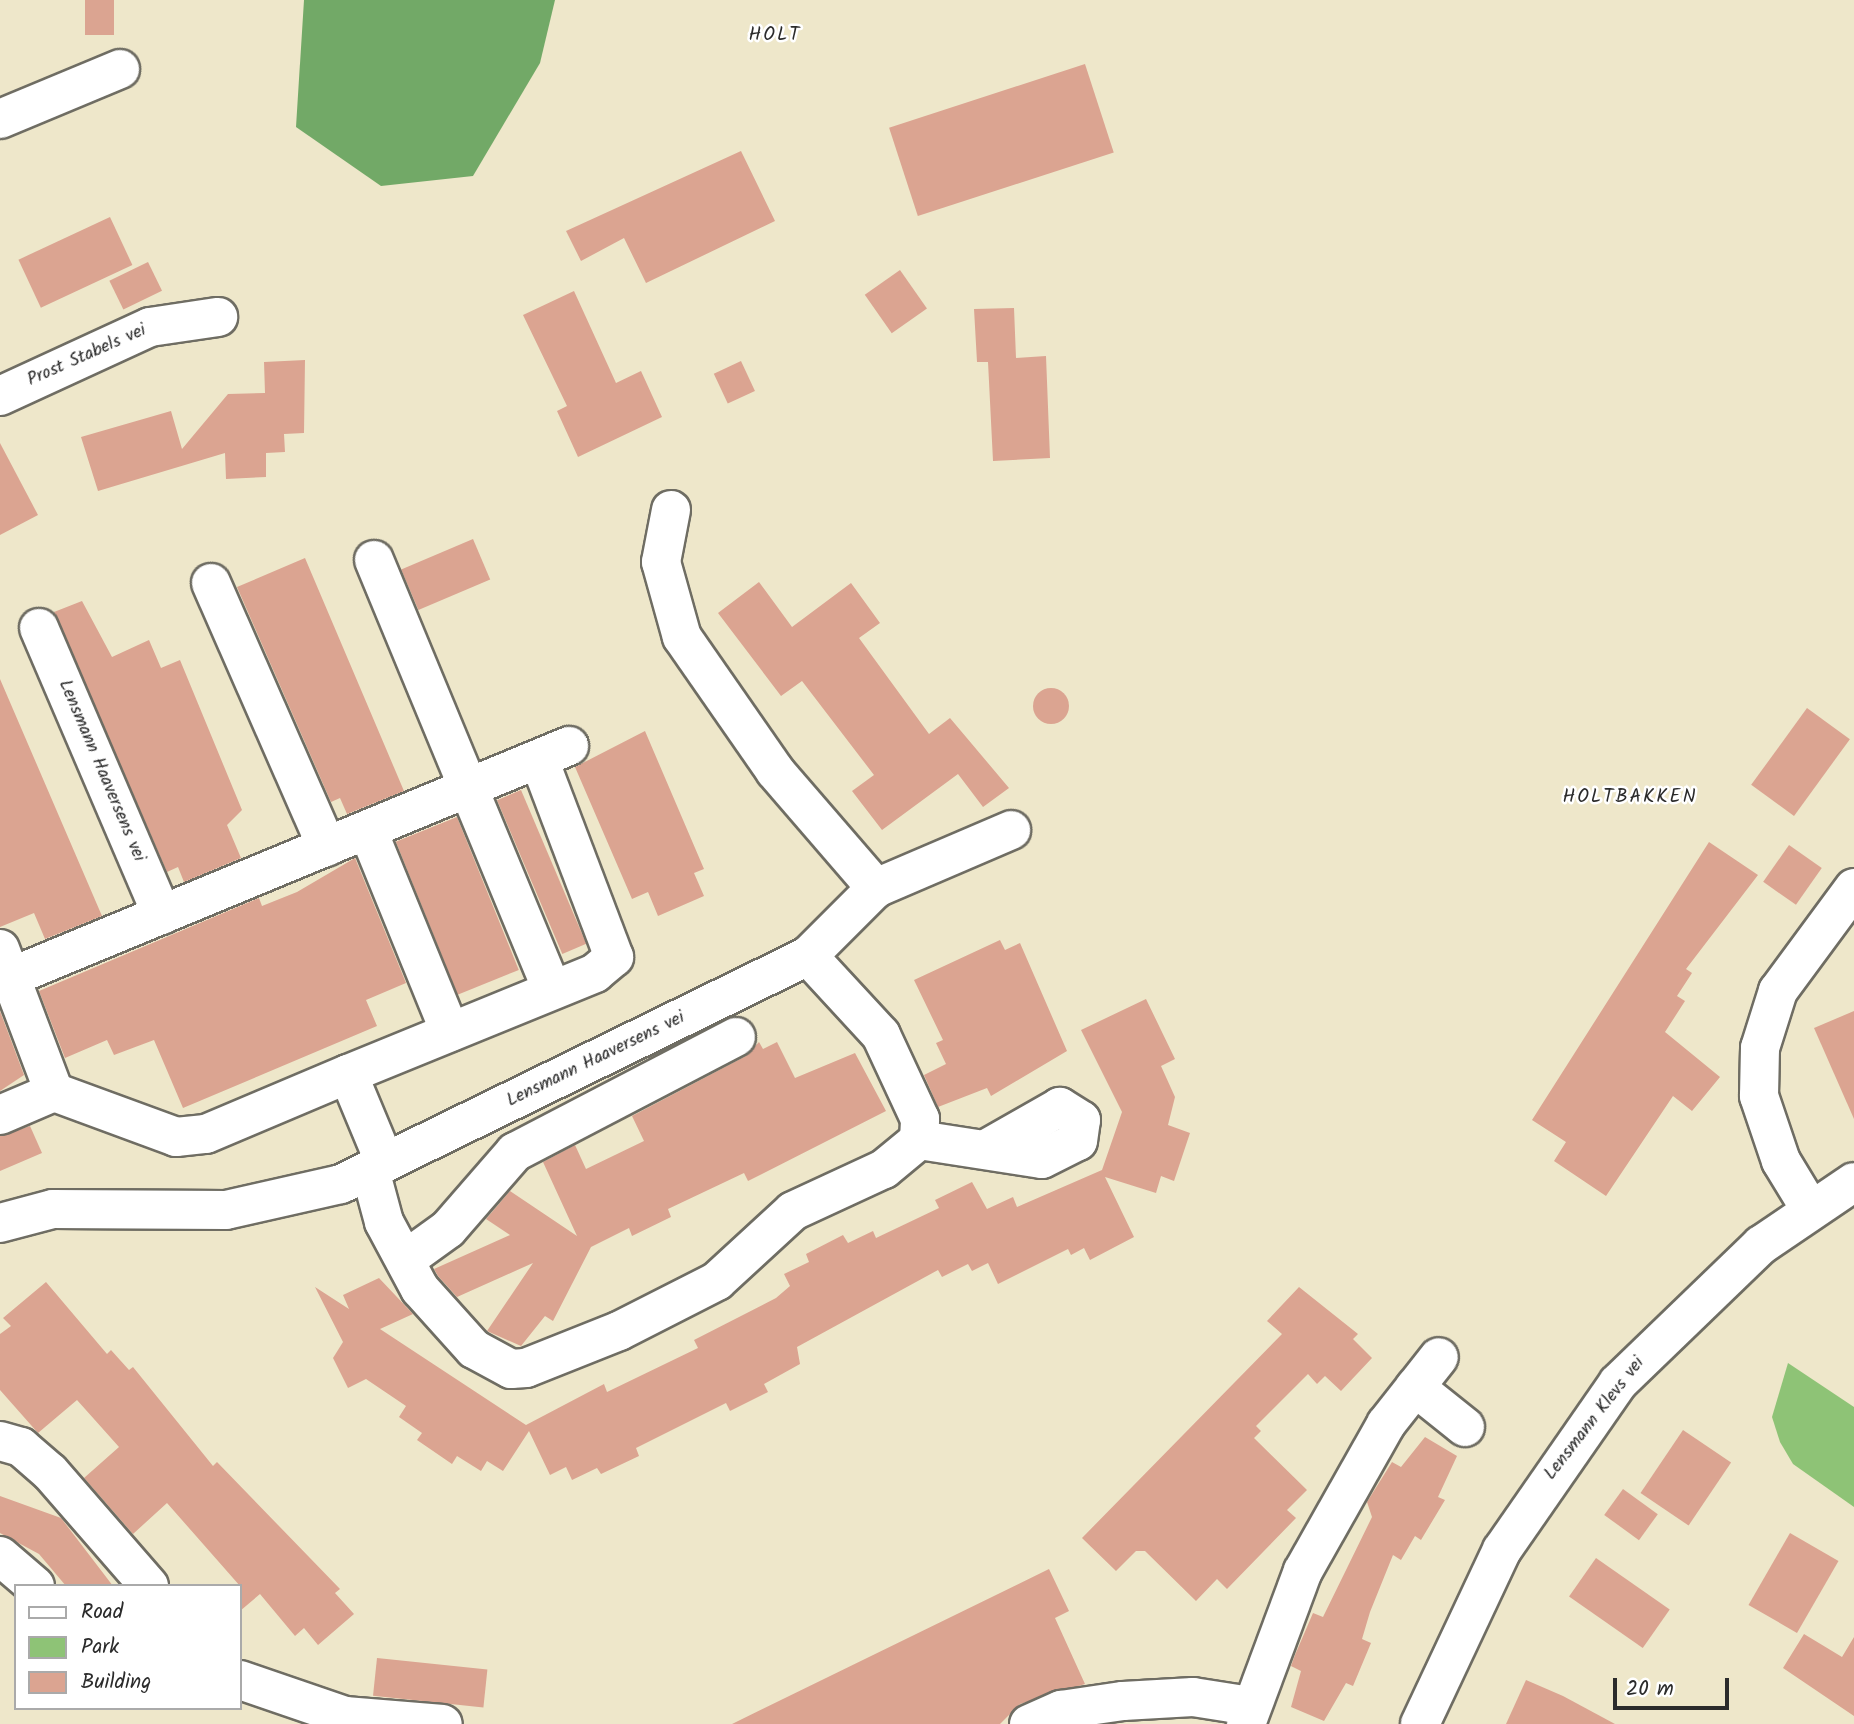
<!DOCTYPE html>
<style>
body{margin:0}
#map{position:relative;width:1854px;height:1724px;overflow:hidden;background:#eee7ca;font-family:Kalam,sans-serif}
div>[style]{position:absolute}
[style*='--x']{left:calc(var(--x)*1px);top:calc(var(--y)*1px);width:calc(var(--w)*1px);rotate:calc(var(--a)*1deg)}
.green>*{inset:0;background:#8ec376}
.forest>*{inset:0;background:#72a967}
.building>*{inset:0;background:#dba491;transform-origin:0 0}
.round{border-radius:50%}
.roads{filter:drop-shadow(2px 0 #6f6d63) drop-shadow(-2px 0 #6f6d63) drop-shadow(0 2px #6f6d63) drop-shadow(0 -2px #6f6d63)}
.minor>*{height:38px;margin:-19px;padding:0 19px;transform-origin:19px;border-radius:19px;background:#fff}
span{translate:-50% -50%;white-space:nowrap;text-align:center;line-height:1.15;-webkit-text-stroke:5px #fff;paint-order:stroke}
.street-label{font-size:18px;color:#2b2b2b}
.neighbourhood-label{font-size:19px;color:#2b2b2b;letter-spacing:2px}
.legend{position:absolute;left:14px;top:1584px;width:228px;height:126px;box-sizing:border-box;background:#fff;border:2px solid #aaa;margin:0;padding:9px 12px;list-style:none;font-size:21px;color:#2b2b2b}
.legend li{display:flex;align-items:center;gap:14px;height:35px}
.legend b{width:35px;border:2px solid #aaa}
.scale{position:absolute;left:1613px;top:1678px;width:116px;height:32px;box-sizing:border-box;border:4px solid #2b2b2b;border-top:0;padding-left:9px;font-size:21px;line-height:24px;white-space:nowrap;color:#2b2b2b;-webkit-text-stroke:5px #fff;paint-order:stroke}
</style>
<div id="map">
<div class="green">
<div style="clip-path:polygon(1788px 1363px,1854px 1407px,1854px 1507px,1793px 1464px,1780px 1442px,1772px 1417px)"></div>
</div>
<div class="forest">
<div style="clip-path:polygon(304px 0,555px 0,540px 63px,473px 176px,381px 186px,296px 127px)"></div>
</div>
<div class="building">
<div style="left:85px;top:0;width:29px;height:35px"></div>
<div style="left:1085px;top:64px;width:93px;height:206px;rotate:72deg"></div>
<div style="clip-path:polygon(741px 151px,775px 221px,646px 283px,624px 238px,581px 261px,566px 231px)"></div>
<div style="left:110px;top:217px;width:53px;height:101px;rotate:65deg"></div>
<div style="left:148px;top:262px;width:32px;height:43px;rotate:64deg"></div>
<div style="left:900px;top:270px;width:47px;height:43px;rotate:55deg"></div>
<div style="clip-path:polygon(574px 291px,616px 383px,641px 371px,662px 417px,578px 457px,557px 411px,567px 406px,523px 315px)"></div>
<div style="clip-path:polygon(1014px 308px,1016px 358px,1046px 356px,1050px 458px,993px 461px,988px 362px,977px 362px,974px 309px)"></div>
<div style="clip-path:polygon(305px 360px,304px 433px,284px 434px,285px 452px,266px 453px,266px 477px,226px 479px,225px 453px,98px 491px,81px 437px,171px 411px,182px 449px,228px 394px,265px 393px,264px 362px)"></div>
<div style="left:741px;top:361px;width:33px;height:30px;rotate:65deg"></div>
<div style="clip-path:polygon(0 443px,38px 515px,0 535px)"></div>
<div style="left:473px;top:539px;width:44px;height:78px;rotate:67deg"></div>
<div style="clip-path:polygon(305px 558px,404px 791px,347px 814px,340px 798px,331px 802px,237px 587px)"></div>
<div style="clip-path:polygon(759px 582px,792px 627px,851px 583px,880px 623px,859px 638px,929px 734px,950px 718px,1009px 788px,983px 807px,958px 774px,882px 830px,852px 791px,874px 775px,802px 681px,781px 696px,718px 613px)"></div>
<div style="clip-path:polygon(82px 601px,112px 657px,149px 640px,161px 668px,180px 660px,242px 810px,227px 825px,241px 858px,184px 882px,178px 867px,167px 872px,54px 612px)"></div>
<div style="clip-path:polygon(0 679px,102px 916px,45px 939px,34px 913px,0 927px)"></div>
<div class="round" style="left:1033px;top:688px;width:36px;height:36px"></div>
<div style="left:1807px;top:708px;width:53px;height:95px;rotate:36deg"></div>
<div style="clip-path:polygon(645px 731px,704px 869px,694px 873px,704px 896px,658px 916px,648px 892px,632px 899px,575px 767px)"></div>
<div style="left:521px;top:790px;width:167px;height:26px;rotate:67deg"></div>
<div style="left:457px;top:817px;width:165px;height:66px;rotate:68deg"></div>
<div style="clip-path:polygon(1709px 842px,1758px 875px,1686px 969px,1692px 973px,1677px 996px,1685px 1001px,1665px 1032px,1720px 1077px,1692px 1111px,1673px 1096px,1606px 1196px,1554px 1161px,1566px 1142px,1532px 1120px)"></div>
<div style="left:1789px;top:845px;width:40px;height:45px;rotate:35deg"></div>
<div style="clip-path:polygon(355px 858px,406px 983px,366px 1000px,377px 1026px,183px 1108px,154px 1040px,114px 1055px,107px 1040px,65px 1058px,39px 991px,259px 898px,262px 906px,297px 892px)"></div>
<div style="clip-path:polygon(1000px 940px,1005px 950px,1020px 943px,1067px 1051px,991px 1096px,987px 1088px,938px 1107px,924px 1075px,946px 1064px,936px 1043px,943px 1040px,914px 980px)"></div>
<div style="clip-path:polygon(1146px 999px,1175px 1059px,1161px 1066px,1175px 1097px,1168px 1125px,1190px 1133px,1174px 1181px,1161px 1176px,1156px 1193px,1105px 1177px,1134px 1237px,1090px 1260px,1084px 1248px,1071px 1255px,1068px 1249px,998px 1284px,988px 1263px,972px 1271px,968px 1264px,942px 1277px,938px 1270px,797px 1347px,800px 1364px,764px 1384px,768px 1392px,730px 1411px,726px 1403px,636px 1448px,639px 1456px,601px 1474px,597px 1468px,572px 1480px,566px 1467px,550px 1475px,529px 1431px,503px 1471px,487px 1461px,481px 1471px,457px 1456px,452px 1464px,417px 1440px,422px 1433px,399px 1417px,406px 1406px,366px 1379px,348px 1388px,333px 1358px,343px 1342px,315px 1287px,349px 1309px,343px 1295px,379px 1278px,413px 1314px,380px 1329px,526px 1425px,604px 1384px,607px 1392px,698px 1348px,694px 1340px,776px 1298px,790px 1286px,784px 1274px,809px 1262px,806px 1254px,843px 1235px,848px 1243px,873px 1231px,876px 1238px,939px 1208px,935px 1200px,972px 1182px,987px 1209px,1013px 1197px,1017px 1207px,1102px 1170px,1122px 1112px,1081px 1030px)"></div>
<div style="clip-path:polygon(0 1011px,24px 1075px,0 1091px)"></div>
<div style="clip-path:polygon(1854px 1011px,1854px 1119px,1814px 1028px)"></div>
<div style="clip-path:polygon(759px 1042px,763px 1049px,777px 1042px,795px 1078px,855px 1053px,886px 1111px,748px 1181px,744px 1173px,668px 1209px,671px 1217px,632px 1236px,629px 1228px,591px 1247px,553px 1321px,545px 1316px,521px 1346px,487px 1331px,533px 1263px,457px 1297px,438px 1276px,434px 1269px,510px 1235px,486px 1219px,510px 1191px,577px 1236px,543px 1162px,575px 1145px,586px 1169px,644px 1141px,632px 1116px,746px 1056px)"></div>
<div style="clip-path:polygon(30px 1126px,42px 1153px,0 1171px,0 1136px)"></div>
<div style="clip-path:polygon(46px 1282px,107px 1354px,111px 1350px,129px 1370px,133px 1367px,213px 1466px,217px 1462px,340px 1589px,335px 1593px,354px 1614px,318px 1645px,304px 1628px,295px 1636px,260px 1594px,240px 1611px,240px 1586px,167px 1503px,133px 1534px,84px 1478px,119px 1447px,77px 1400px,38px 1433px,0 1390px,0 1334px,11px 1326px,3px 1318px)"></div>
<div style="clip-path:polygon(1299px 1287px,1358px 1334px,1353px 1339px,1372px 1358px,1341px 1391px,1325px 1376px,1317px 1384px,1308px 1374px,1256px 1426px,1261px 1431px,1254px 1438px,1307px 1490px,1287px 1510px,1296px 1518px,1227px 1589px,1217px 1579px,1196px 1601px,1145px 1551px,1136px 1551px,1116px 1571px,1082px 1538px,1282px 1334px,1267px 1321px)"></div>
<div style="left:1683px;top:1430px;width:58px;height:76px;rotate:34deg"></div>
<div style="clip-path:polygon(1425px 1437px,1457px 1456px,1438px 1497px,1445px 1500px,1421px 1540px,1415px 1536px,1401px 1560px,1393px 1555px,1370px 1612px,1362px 1639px,1371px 1643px,1353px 1686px,1346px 1683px,1324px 1721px,1291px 1707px,1301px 1671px,1291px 1666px,1295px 1655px,1313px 1613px,1323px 1617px,1372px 1517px,1367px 1502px,1392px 1462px,1401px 1467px)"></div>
<div style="left:1623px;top:1489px;width:43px;height:32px;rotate:36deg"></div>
<div style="clip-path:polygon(0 1496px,61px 1518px,113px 1586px,66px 1586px,39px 1554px,0 1533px)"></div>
<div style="left:1790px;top:1533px;width:56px;height:83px;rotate:30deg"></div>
<div style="left:1596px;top:1558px;width:90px;height:47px;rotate:35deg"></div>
<div style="clip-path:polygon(1049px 1569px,1069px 1611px,1055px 1618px,1085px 1684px,1020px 1704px,1000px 1724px,732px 1724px)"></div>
<div style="clip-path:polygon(1804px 1634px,1842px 1657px,1854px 1637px,1854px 1716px,1783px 1668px)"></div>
<div style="left:377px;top:1658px;width:111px;height:38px;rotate:6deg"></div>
<div style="clip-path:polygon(1526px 1680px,1563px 1696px,1615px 1724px,1506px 1724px)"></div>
</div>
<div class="roads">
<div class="minor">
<div style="--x:0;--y:119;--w:130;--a:-22.6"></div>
<div style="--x:0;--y:396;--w:165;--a:-24.7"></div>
<div style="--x:150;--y:327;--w:69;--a:-8.4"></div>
<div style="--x:671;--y:510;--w:53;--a:100.9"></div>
<div style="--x:661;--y:562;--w:78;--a:74.4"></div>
<div style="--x:682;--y:637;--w:163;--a:55.2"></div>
<div style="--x:775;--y:771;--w:155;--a:49.2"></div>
<div style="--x:374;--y:560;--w:464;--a:67.5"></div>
<div style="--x:211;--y:583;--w:288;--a:66.3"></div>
<div style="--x:39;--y:628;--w:312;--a:66.8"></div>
<div style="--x:368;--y:831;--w:217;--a:67.8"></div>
<div style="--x:0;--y:949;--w:153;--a:69.3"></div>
<div style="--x:11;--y:977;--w:604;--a:-22.49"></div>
<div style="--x:348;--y:1074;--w:267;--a:-22.2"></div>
<div style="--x:595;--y:973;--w:25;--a:-40"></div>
<div style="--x:614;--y:957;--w:211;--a:-110.8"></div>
<div style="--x:0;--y:1115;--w:59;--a:-23.1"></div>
<div style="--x:54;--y:1092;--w:130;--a:20.2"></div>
<div style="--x:176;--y:1137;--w:30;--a:-6"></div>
<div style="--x:206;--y:1134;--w:154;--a:-22.9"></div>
<div style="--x:348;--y:1074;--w:96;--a:67.4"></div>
<div style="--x:919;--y:1140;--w:124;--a:8.8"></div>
<div style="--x:1042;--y:1159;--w:40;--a:-26.6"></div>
<div style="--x:1078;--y:1141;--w:21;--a:-82"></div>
<div style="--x:1081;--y:1120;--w:25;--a:-148"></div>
<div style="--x:1060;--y:1107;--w:83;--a:150.3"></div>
<div style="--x:370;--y:1170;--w:54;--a:74.9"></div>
<div style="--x:384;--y:1222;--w:76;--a:61.8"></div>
<div style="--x:420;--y:1289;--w:81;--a:48"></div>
<div style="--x:474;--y:1349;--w:42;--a:28.4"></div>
<div style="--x:511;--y:1369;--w:15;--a:-4"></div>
<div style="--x:526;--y:1368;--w:100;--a:-21.7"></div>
<div style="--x:619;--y:1331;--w:110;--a:-27"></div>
<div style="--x:717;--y:1281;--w:103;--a:-42.6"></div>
<div style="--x:793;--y:1211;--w:100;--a:-24.8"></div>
<div style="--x:884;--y:1169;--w:45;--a:-39.6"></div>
<div style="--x:919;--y:1140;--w:21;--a:-87"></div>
<div style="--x:920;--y:1119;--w:93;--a:-114.9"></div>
<div style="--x:881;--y:1035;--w:108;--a:-132.7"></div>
<div style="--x:1809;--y:1207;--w:54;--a:-121.3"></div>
<div style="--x:1781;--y:1161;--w:69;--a:-108.7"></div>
<div style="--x:1759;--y:1096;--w:48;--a:-88.8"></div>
<div style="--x:1760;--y:1048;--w:60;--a:-72.5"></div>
<div style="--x:1778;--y:991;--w:128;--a:-53.6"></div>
<div style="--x:0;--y:1223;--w:55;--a:-14.8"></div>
<div style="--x:53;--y:1209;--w:173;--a:0.3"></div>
<div style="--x:226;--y:1210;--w:118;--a:-12.7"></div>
<div style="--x:341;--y:1184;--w:520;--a:-26.02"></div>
<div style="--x:808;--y:956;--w:96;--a:-45"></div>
<div style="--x:876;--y:888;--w:147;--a:-23.2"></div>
<div style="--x:405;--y:1260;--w:53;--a:-35.8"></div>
<div style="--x:448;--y:1229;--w:102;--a:-49"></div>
<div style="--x:515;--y:1152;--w:249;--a:-27.5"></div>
<div style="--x:1415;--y:1387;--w:64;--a:38.7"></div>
<div style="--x:0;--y:1441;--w:22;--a:16"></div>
<div style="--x:21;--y:1447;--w:38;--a:41"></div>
<div style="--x:50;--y:1472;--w:151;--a:49"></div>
<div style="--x:0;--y:1556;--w:46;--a:40.6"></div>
<div style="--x:240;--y:1680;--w:111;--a:18.9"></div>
<div style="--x:345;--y:1716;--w:98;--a:4.7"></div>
<div style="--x:1029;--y:1724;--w:35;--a:-24"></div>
<div style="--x:1061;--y:1710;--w:63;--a:-8.3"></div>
<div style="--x:1123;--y:1701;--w:70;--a:-3.3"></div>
<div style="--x:1193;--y:1697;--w:58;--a:9"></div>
<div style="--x:1246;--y:1724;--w:163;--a:-69.6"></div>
<div style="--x:1303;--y:1571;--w:169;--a:-60.5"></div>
<div style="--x:1386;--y:1424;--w:85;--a:-51.7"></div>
<div style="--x:1420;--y:1724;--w:192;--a:-64.8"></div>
<div style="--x:1502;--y:1550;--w:203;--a:-55.2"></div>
<div style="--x:1618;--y:1383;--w:199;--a:-44"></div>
<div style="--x:1761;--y:1245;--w:112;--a:-34.1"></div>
</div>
</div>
<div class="street-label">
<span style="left:87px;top:356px;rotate:-24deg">Prost Stabels vei</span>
<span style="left:101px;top:771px;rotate:67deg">Lensmann Haaversens vei</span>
<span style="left:596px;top:1060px;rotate:-26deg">Lensmann Haaversens vei</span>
<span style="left:1595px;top:1419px;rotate:-52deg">Lensmann Klevs vei</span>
</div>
<div class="neighbourhood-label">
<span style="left:775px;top:36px">HOLT</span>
<span style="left:1630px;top:798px">HOLTBAKKEN</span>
</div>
<ul class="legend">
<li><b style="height:9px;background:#fff"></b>Road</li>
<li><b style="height:19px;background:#8ec376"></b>Park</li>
<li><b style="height:19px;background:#dba491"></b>Building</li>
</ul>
<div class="scale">20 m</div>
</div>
